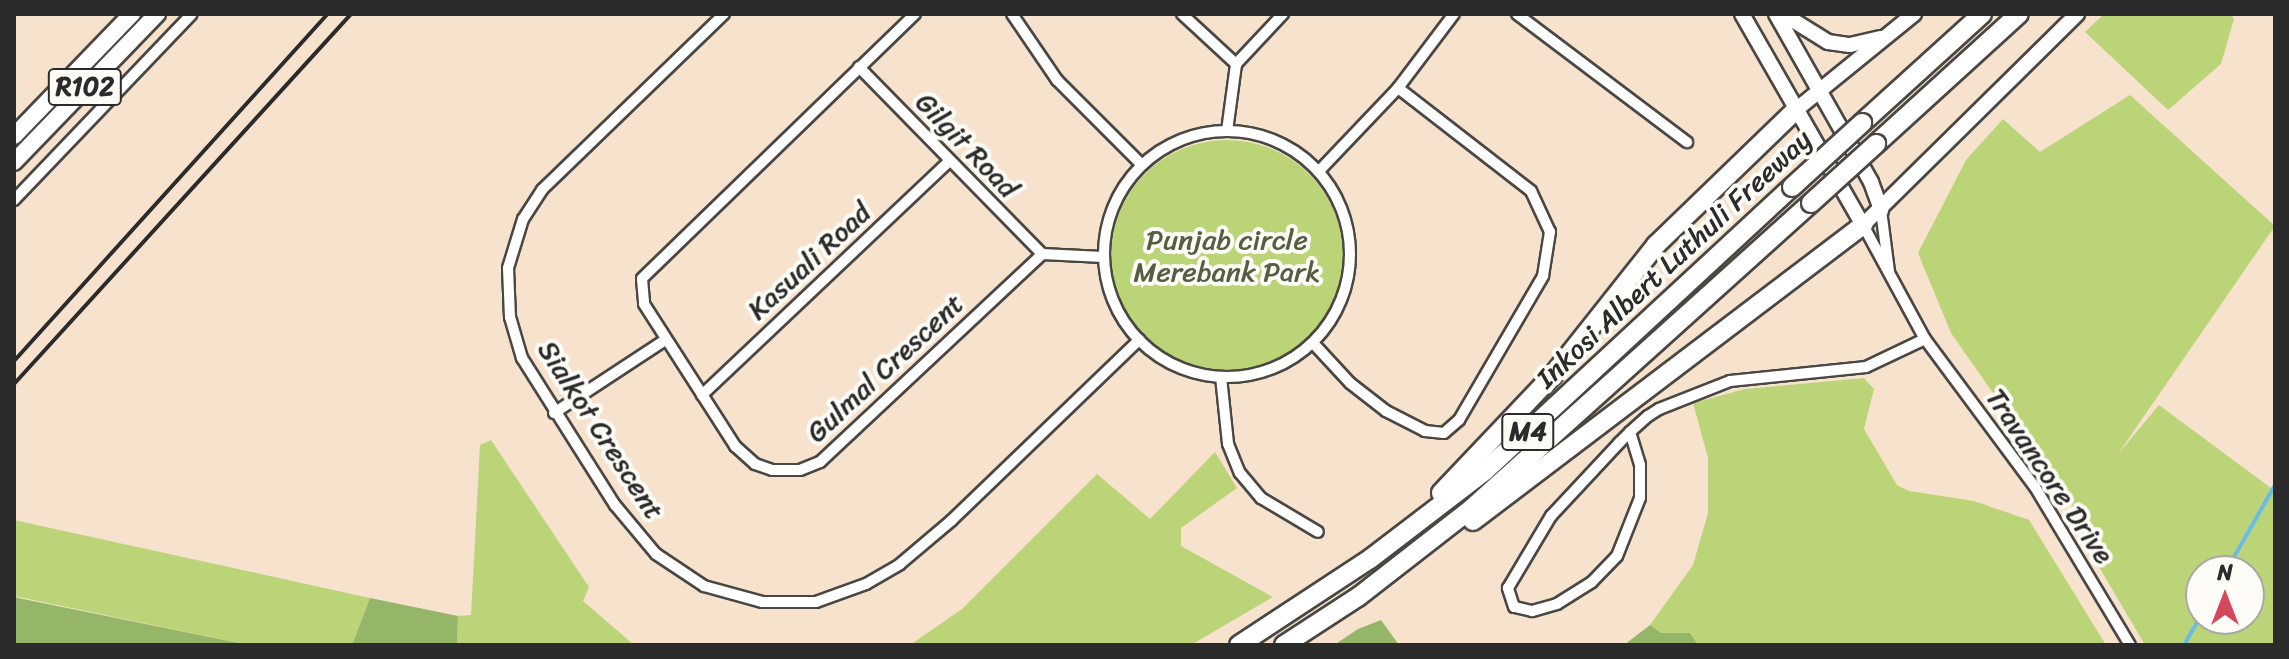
<!DOCTYPE html>
<style>
body{margin:0}
#map{position:relative;width:2289px;height:659px;overflow:hidden;background:#f7e3cd;font-family:Sriracha,sans-serif}
div>[style]{position:absolute}
[style*='--x']{left:calc(var(--x)*1px);top:calc(var(--y)*1px);width:calc(var(--w)*1px);rotate:calc(var(--a)*1deg)}
.green>*{inset:0;background:#bcd478}
.round{border-radius:50%}
.forest>*{inset:0;background:#95b668}
.stream>*{height:4px;margin:-2px;padding:0 2px;transform-origin:2px;border-radius:2px;background:#6abbe5}
.roads{filter:drop-shadow(2px 0 #4a4743) drop-shadow(-2px 0 #4a4743) drop-shadow(0 2px #4a4743) drop-shadow(0 -2px #4a4743)}
.street>*{height:10px;margin:-5px;padding:0 5px;transform-origin:5px;border-radius:5px;background:#fff}
.street>.ring{margin:-5px;padding:0;box-sizing:content-box;background:none;border:10px solid #fff;border-radius:50%}
.secondary>*{height:14px;margin:-7px;padding:0 7px;transform-origin:7px;border-radius:7px;background:#fff}
.primary>*{height:16px;margin:-8px;padding:0 8px;transform-origin:8px;border-radius:8px;background:#fff}
.highway>*{height:18px;margin:-9px;padding:0 9px;transform-origin:9px;border-radius:9px;background:#fff}
.rail>*{height:4px;margin:-2px;padding:0 2px;transform-origin:2px;border-radius:2px;background:#2b2b2b}
.bridges{filter:drop-shadow(2px 0 #4a4743) drop-shadow(-2px 0 #4a4743) drop-shadow(0 2px #4a4743) drop-shadow(0 -2px #4a4743)}
.highway-bridge>*{height:18px;margin:-9px;padding:0 9px;transform-origin:9px;border-radius:9px;background:#fff}
span{translate:-50% -50%;white-space:nowrap;text-align:center;line-height:1.15;-webkit-text-stroke:8px #fdfcf7;paint-order:stroke}
.shield-label span{padding:2px 6px;background:#fdfcf7;border:2px solid;border-radius:6px;-webkit-text-stroke-width:0}
.shield-label{font-size:26px;color:#2b2b2b;font-weight:700}
.street-label{font-size:28px;color:#2b2b2b}
.park-label{font-size:28px;color:#565e42}
.frame{position:absolute;inset:0;border:16px solid #2b2b2b;pointer-events:none}
.north{position:absolute;left:2185px;top:555px;width:80px;height:80px;box-sizing:border-box;background:#fdfcf7;border:2px solid #a9a8a5;border-radius:50%;rotate:0deg;font-size:22px;font-weight:700;line-height:32px;text-align:center;color:#2b2b2b}
.north::after{content:'';display:block;margin:auto;width:28px;height:36px;background:#d1495b;clip-path:polygon(50% 0,100% 100%,50% 72%,0 100%)}
</style>
<div id="map">
<div class="green">
<div style="clip-path:polygon(2104px 14px,2231px 14px,2234px 19px,2221px 64px,2168px 110px,2085px 32px)"></div>
<div style="clip-path:polygon(evenodd,2130px 95px,2275px 226px,2118px 454px,2159px 405px,2275px 491px,2275px 645px,2145px 645px,2072px 521px,2077px 513px,1951px 333px,1918px 253px,1966px 160px,2003px 119px,2040px 152px,2130px 95px,2201px 571px,2249px 571px,2249px 619px,2201px 619px,2201px 571px)"></div>
<div class="round" style="left:1111px;top:140px;width:232px;height:232px"></div>
<div style="clip-path:polygon(1864px 378px,1874px 389px,1864px 429px,1897px 485px,1909px 491px,1974px 501px,2029px 520px,2106px 645px,1698px 645px,1690px 633px,1661px 633px,1650px 625px,1693px 565px,1708px 513px,1708px 458px,1693px 403px,1745px 389px)"></div>
<div style="clip-path:polygon(491px 440px,589px 587px,583px 601px,634px 645px,457px 645px,458px 616px,471px 615px,480px 445px)"></div>
<div style="clip-path:polygon(1215px 452px,1237px 488px,1181px 528px,1181px 546px,1273px 597px,1191px 645px,910px 645px,962px 609px,1097px 474px,1150px 519px)"></div>
<div style="clip-path:polygon(14px 520px,370px 598px,352px 645px,249px 645px,14px 596px)"></div>
</div>
<div class="forest">
<div style="clip-path:polygon(14px 596px,18px 598px,249px 645px,14px 645px)"></div>
<div style="clip-path:polygon(370px 598px,458px 616px,457px 645px,352px 645px)"></div>
<div style="clip-path:polygon(1381px 620px,1399px 645px,1334px 645px,1358px 629px)"></div>
<div style="clip-path:polygon(1650px 625px,1661px 633px,1690px 633px,1698px 645px,1624px 645px)"></div>
</div>
<div class="stream">
<div style="--x:2226;--y:571;--w:99;--a:-60.3"></div>
<div style="--x:2184;--y:645;--w:34;--a:-60"></div>
</div>
<div class="roads">
<div class="street">
<div style="--x:724;--y:14;--w:253;--a:136"></div>
<div style="--x:542;--y:190;--w:35;--a:123"></div>
<div style="--x:523;--y:219;--w:51;--a:107"></div>
<div style="--x:508;--y:268;--w:49;--a:87.7"></div>
<div style="--x:510;--y:317;--w:43;--a:73.7"></div>
<div style="--x:522;--y:358;--w:174;--a:57.7"></div>
<div style="--x:615;--y:505;--w:64;--a:50.1"></div>
<div style="--x:656;--y:554;--w:58;--a:33.7"></div>
<div style="--x:704;--y:586;--w:60;--a:15.4"></div>
<div style="--x:762;--y:602;--w:54;--a:0"></div>
<div style="--x:816;--y:602;--w:53;--a:-19.8"></div>
<div style="--x:866;--y:584;--w:39;--a:-30"></div>
<div style="--x:900;--y:564;--w:68;--a:-40.2"></div>
<div style="--x:952;--y:520;--w:260;--a:-43.9"></div>
<div style="--x:915;--y:14;--w:380;--a:135.9"></div>
<div style="--x:642;--y:279;--w:25;--a:85"></div>
<div style="--x:644;--y:304;--w:169;--a:57.3"></div>
<div style="--x:735;--y:446;--w:27;--a:42"></div>
<div style="--x:755;--y:464;--w:18;--a:19"></div>
<div style="--x:772;--y:470;--w:28;--a:0"></div>
<div style="--x:800;--y:470;--w:22;--a:-22"></div>
<div style="--x:820;--y:462;--w:304;--a:-43.1"></div>
<div style="--x:1042;--y:254;--w:61;--a:2.8"></div>
<div style="--x:1012;--y:14;--w:80;--a:55.7"></div>
<div style="--x:1057;--y:80;--w:120;--a:45"></div>
<div style="--x:1182;--y:14;--w:74;--a:42.8"></div>
<div style="--x:1517;--y:14;--w:213;--a:37"></div>
<div style="--x:859;--y:67;--w:262;--a:45.6"></div>
<div class="ring" style="left:1104px;top:131px;width:236px;height:236px"></div>
<div style="--x:1227;--y:131;--w:68;--a:-82.3"></div>
<div style="--x:1236;--y:64;--w:69;--a:-46.8"></div>
<div style="--x:1319;--y:171;--w:115;--a:-46.4"></div>
<div style="--x:1398;--y:88;--w:93;--a:-52.9"></div>
<div style="--x:14;--y:200;--w:257;--a:-46.3"></div>
<div style="--x:1881;--y:210;--w:63;--a:82.6"></div>
<div style="--x:1863;--y:225;--w:130;--a:61.5"></div>
<div style="--x:1925;--y:339;--w:184;--a:53.4"></div>
<div style="--x:2035;--y:487;--w:184;--a:59"></div>
<div style="--x:1313;--y:343;--w:54;--a:47.2"></div>
<div style="--x:1350;--y:383;--w:46;--a:37.9"></div>
<div style="--x:1386;--y:411;--w:44;--a:27.1"></div>
<div style="--x:1425;--y:431;--w:19;--a:6"></div>
<div style="--x:1444;--y:433;--w:20;--a:-41"></div>
<div style="--x:1459;--y:420;--w:167;--a:-59.7"></div>
<div style="--x:1543;--y:276;--w:45;--a:-81"></div>
<div style="--x:1550;--y:232;--w:45;--a:-114.9"></div>
<div style="--x:1531;--y:191;--w:168;--a:-142.2"></div>
<div style="--x:1221;--y:377;--w:67;--a:84"></div>
<div style="--x:1228;--y:444;--w:31;--a:68"></div>
<div style="--x:1240;--y:473;--w:33;--a:50"></div>
<div style="--x:1261;--y:498;--w:66;--a:30.8"></div>
<div style="--x:702;--y:395;--w:339;--a:-43.4"></div>
<div style="--x:554;--y:413;--w:133;--a:-33.3"></div>
<div style="--x:1630;--y:432;--w:34;--a:73"></div>
<div style="--x:1640;--y:465;--w:33;--a:90"></div>
<div style="--x:1640;--y:498;--w:62;--a:111.6"></div>
<div style="--x:1617;--y:556;--w:36;--a:134"></div>
<div style="--x:1592;--y:582;--w:41;--a:147.8"></div>
<div style="--x:1557;--y:604;--w:26;--a:164"></div>
<div style="--x:1532;--y:611;--w:18;--a:-167"></div>
<div style="--x:1514;--y:607;--w:20;--a:-108"></div>
<div style="--x:1508;--y:588;--w:84;--a:-59.2"></div>
<div style="--x:1551;--y:516;--w:100;--a:-47"></div>
<div style="--x:1619;--y:443;--w:16;--a:-45"></div>
<div style="--x:1630;--y:432;--w:24;--a:-42"></div>
<div style="--x:1648;--y:416;--w:13;--a:-32"></div>
<div style="--x:1659;--y:409;--w:76;--a:-21.5"></div>
<div style="--x:1730;--y:381;--w:137;--a:-5.9"></div>
<div style="--x:1866;--y:367;--w:65;--a:-25.4"></div>
</div>
<div class="secondary">
<div style="--x:1742;--y:14;--w:243;--a:60.2"></div>
<div style="--x:1863;--y:225;--w:301;--a:-44.6"></div>
<div style="--x:1776;--y:14;--w:193;--a:60.5"></div>
<div style="--x:1871;--y:182;--w:30;--a:70"></div>
<div style="--x:1783;--y:14;--w:53;--a:31.9"></div>
<div style="--x:1828;--y:42;--w:22;--a:8"></div>
<div style="--x:1850;--y:45;--w:31;--a:-13"></div>
<div style="--x:1797;--y:109;--w:151;--a:-39.1"></div>
</div>
<div class="primary">
<div style="--x:14;--y:136;--w:170;--a:-46"></div>
<div style="--x:14;--y:162;--w:206;--a:-46"></div>
</div>
<div class="highway">
<div style="--x:1862;--y:123;--w:162;--a:-42.2"></div>
<div style="--x:1876;--y:144;--w:193;--a:-42.3"></div>
<div style="--x:1441;--y:493;--w:163;--a:-46.5"></div>
<div style="--x:1553;--y:375;--w:166;--a:-51.6"></div>
<div style="--x:1656;--y:245;--w:196;--a:-44"></div>
<div style="--x:1473;--y:521;--w:490;--a:-37.2"></div>
<div style="--x:1239;--y:645;--w:157;--a:-33.3"></div>
<div style="--x:1370;--y:559;--w:145;--a:-37.4"></div>
<div style="--x:1485;--y:471;--w:418;--a:-42.8"></div>
<div style="--x:1284;--y:645;--w:88;--a:-33"></div>
<div style="--x:1358;--y:597;--w:143;--a:-37.9"></div>
<div style="--x:1471;--y:509;--w:457;--a:-42"></div>
</div>
</div>
<div class="rail">
<div style="--x:14;--y:361;--w:467;--a:-47.9"></div>
<div style="--x:14;--y:384;--w:500;--a:-47.67"></div>
</div>
<div class="bridges">
<div class="highway-bridge">
<div style="--x:1792;--y:187;--w:95;--a:-42.4"></div>
<div style="--x:1811;--y:203;--w:88;--a:-42.2"></div>
</div>
</div>
<div class="shield-label">
<span style="left:85px;top:87px">R102</span>
<span style="left:1528px;top:432px">M4</span>
</div>
<div class="street-label">
<span style="left:967px;top:145px;rotate:46deg">Gilgit Road</span>
<span style="left:1674px;top:259px;rotate:-43deg">Inkosi Albert Luthuli Freeway</span>
<span style="left:809px;top:261px;rotate:-43deg">Kasuali Road</span>
<span style="left:885px;top:368px;rotate:-43deg">Gulmal Crescent</span>
<span style="left:601px;top:430px;rotate:57deg">Sialkot Crescent</span>
<span style="left:2050px;top:476px;rotate:56deg">Travancore Drive</span>
</div>
<div class="park-label">
<span style="left:1227px;top:256px">Punjab circle<br>Merebank Park</span>
</div>
<div class="frame"></div>
<div class="north">N</div>
</div>
